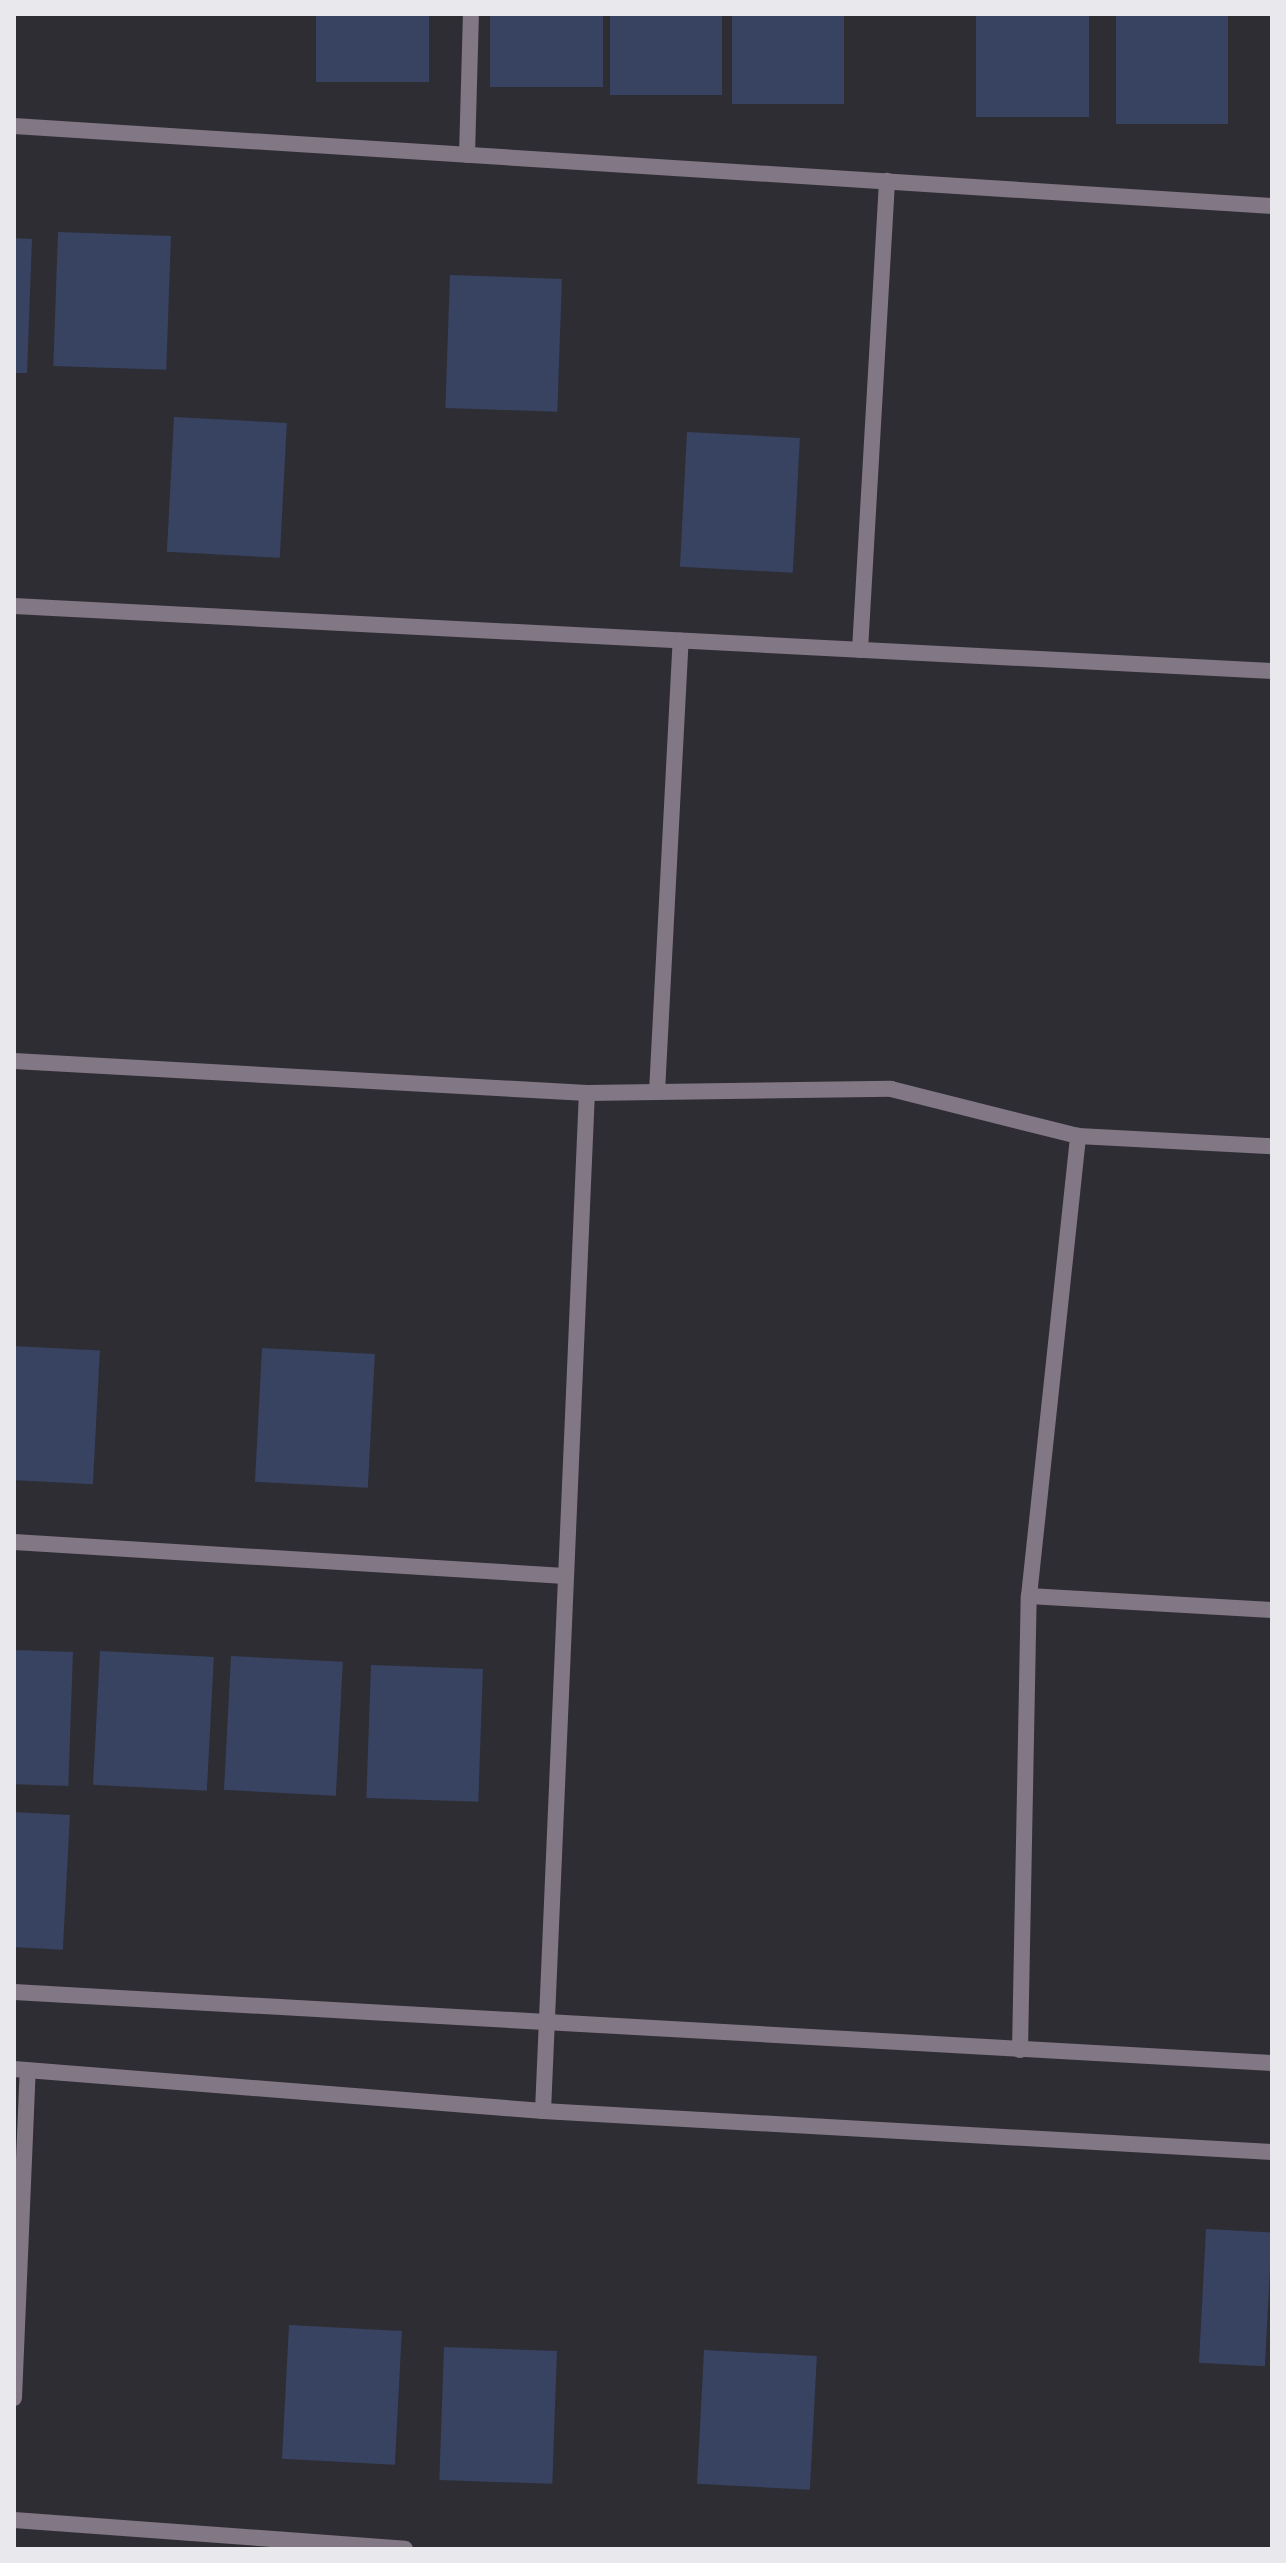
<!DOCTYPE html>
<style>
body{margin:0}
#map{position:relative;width:1286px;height:2563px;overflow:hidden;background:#2e2d33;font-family:"Zilla Slab",serif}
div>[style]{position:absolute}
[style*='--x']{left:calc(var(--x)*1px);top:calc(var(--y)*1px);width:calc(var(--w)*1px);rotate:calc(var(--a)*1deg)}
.building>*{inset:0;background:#384362;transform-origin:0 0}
.minor>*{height:16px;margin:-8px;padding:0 8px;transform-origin:8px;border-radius:8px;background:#827785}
span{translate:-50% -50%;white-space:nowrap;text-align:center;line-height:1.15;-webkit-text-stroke:6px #242329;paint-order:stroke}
.frame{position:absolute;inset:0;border:16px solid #e9e9ed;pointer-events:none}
</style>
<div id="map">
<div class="building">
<div style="left:316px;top:14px;width:113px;height:68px"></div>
<div style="left:490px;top:14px;width:113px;height:73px"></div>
<div style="left:610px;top:14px;width:112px;height:81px"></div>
<div style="left:732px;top:14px;width:112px;height:90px"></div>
<div style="left:976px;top:14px;width:113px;height:103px"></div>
<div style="left:1116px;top:14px;width:112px;height:110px"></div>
<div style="left:58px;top:232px;width:113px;height:134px;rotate:2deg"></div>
<div style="clip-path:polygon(14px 238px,32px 239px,27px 373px,14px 373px)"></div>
<div style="left:450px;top:275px;width:112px;height:133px;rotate:2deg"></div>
<div style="left:174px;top:417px;width:113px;height:135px;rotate:3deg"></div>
<div style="left:687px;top:432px;width:113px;height:135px;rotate:3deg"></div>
<div style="left:14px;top:1346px;width:86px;height:134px;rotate:3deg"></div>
<div style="left:262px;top:1348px;width:113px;height:134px;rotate:3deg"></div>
<div style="left:14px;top:1650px;width:59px;height:134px;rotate:2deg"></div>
<div style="left:100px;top:1651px;width:114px;height:134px;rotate:3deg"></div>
<div style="left:231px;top:1656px;width:112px;height:134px;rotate:3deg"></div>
<div style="left:371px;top:1665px;width:112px;height:133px;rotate:2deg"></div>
<div style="left:14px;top:1812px;width:56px;height:135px;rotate:3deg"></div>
<div style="left:1206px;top:2229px;width:66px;height:134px;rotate:3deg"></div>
<div style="left:289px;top:2325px;width:113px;height:134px;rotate:3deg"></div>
<div style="left:444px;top:2347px;width:113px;height:133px;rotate:2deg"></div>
<div style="left:704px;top:2350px;width:113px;height:134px;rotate:3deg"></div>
</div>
<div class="minor">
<div style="--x:14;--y:126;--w:1261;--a:3.64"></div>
<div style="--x:467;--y:155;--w:141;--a:-88.4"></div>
<div style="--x:14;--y:606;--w:1260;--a:2.96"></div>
<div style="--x:860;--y:650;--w:470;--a:-86.7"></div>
<div style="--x:14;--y:1061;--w:574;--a:3.2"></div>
<div style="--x:587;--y:1093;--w:304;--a:-0.8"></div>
<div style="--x:891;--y:1089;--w:193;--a:14.1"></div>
<div style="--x:1078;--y:1136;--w:194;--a:3"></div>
<div style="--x:657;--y:1092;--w:452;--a:-87"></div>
<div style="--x:14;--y:1542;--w:552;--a:3.53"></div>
<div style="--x:1029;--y:1596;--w:243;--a:3.3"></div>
<div style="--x:14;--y:1992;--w:1260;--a:3.23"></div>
<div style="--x:1020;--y:2050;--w:454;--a:-88.9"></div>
<div style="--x:1029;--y:1596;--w:463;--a:-83.9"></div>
<div style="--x:14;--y:2069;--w:531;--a:4.54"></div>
<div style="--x:543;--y:2111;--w:730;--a:3.22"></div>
<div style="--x:543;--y:2111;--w:1019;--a:-87.53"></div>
<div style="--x:14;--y:2398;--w:328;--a:-87.6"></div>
<div style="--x:14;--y:2520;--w:392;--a:4.2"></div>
</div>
<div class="frame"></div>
</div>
